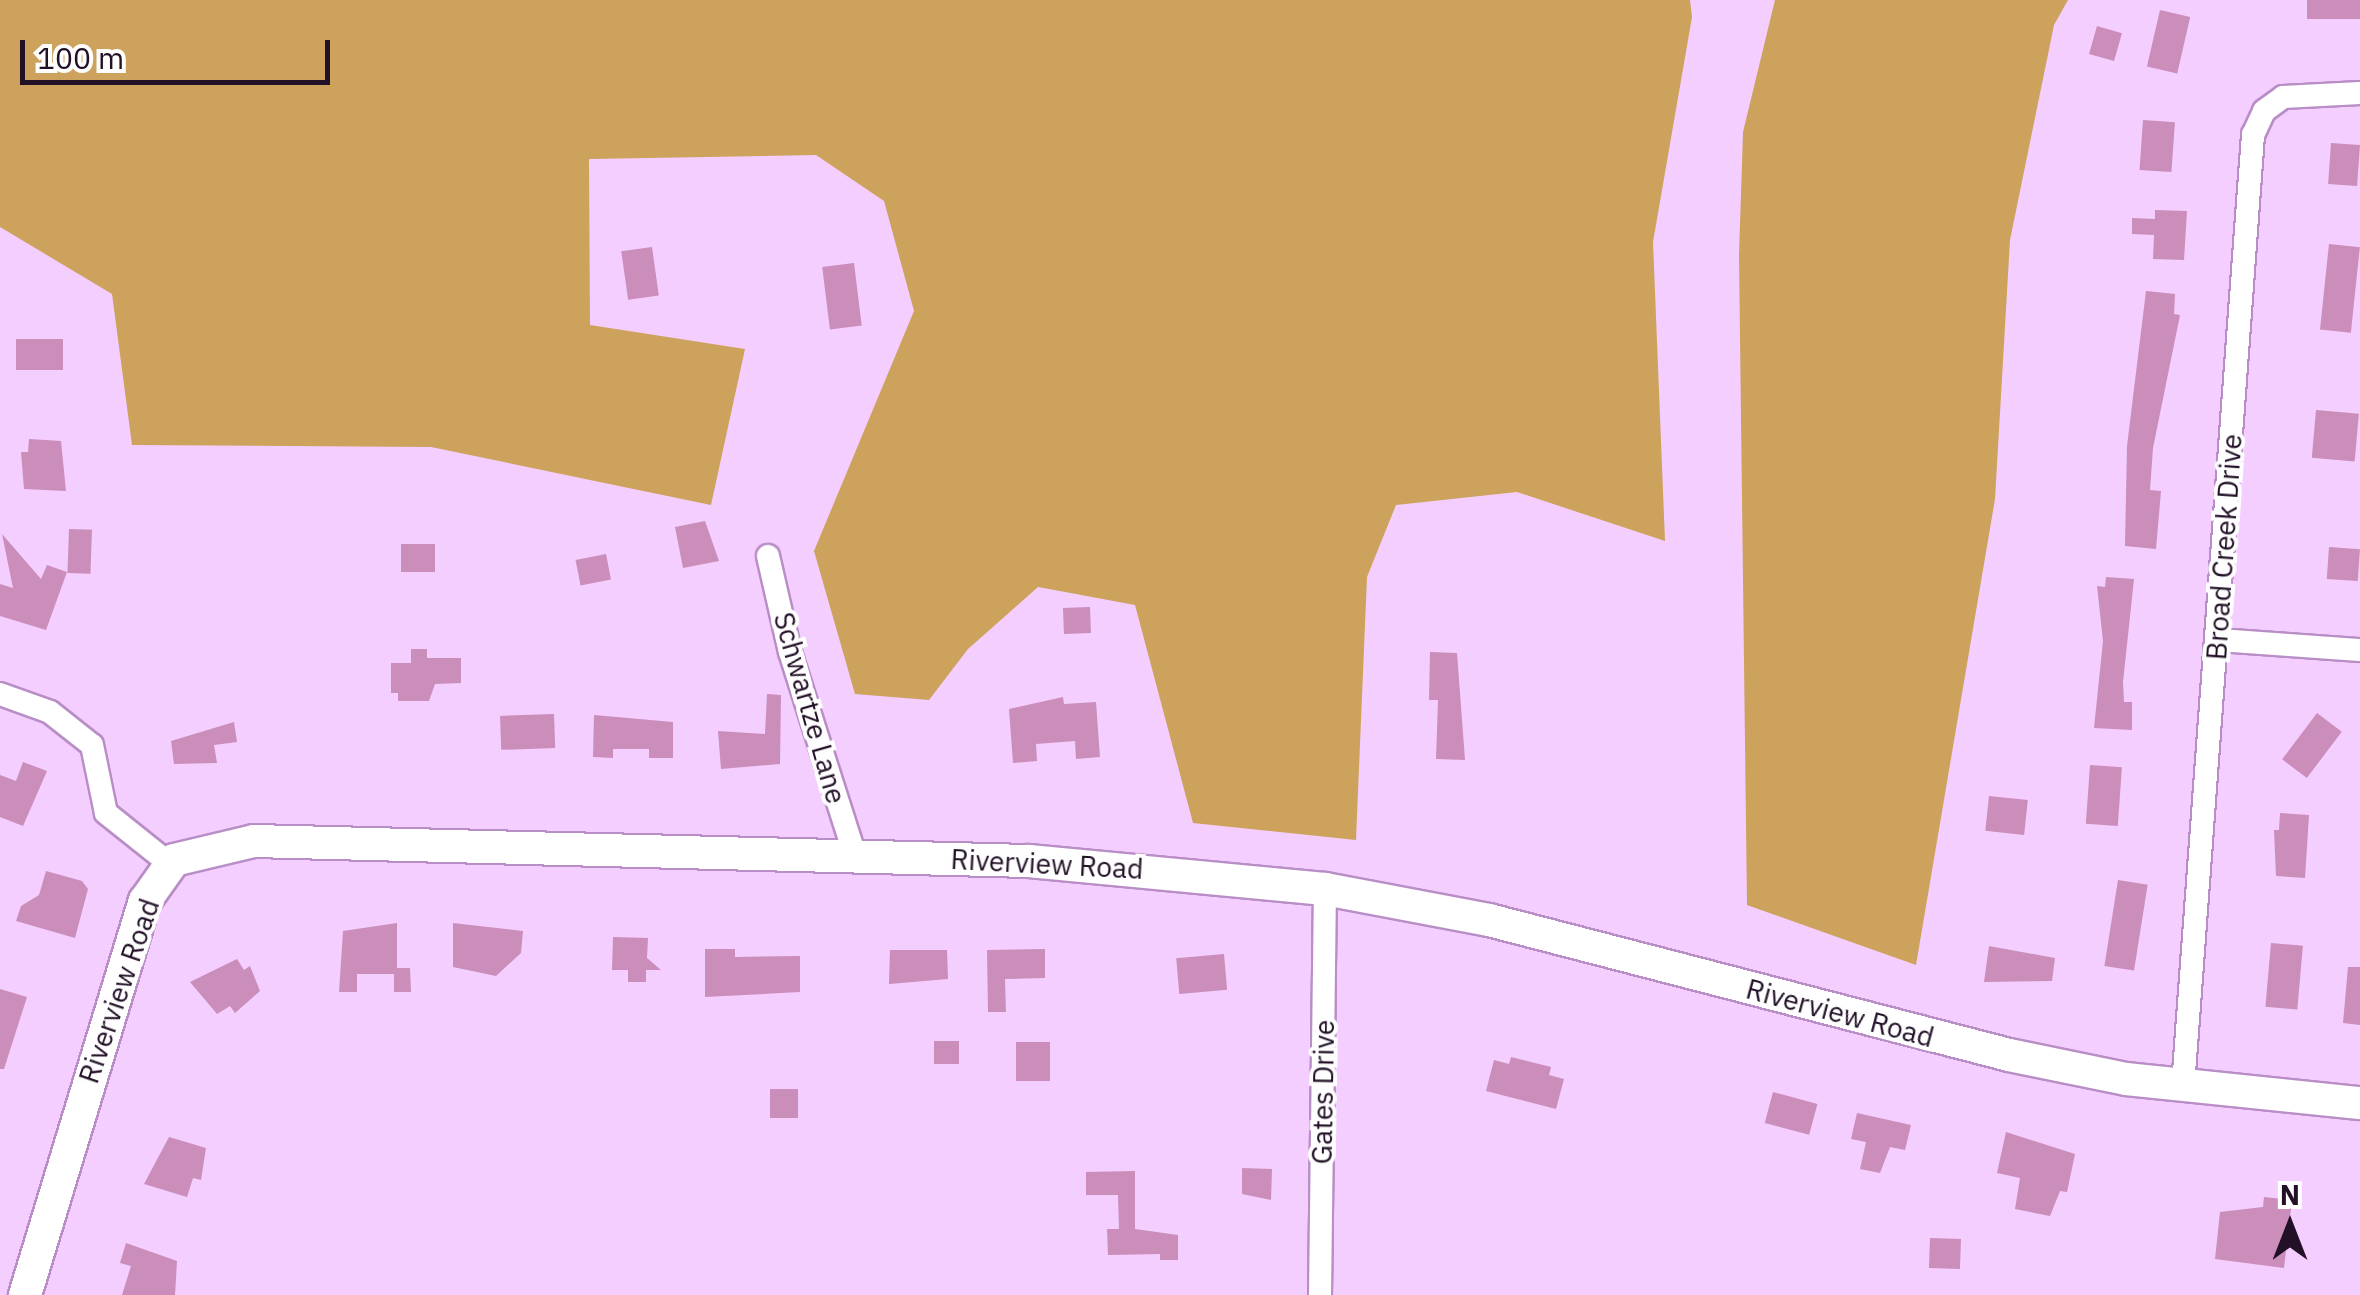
<!DOCTYPE html>
<style>
body{margin:0}
#map{position:relative;width:2360px;height:1295px;overflow:hidden;background:#f3cefe;font-family:"IBM Plex Sans",sans-serif}
div>[style]{position:absolute}
[style*='--x']{left:calc(var(--x)*1px);top:calc(var(--y)*1px);width:calc(var(--w)*1px);rotate:calc(var(--a)*1deg)}
.forest>*{inset:0;background:#cda25c}
.building>*{inset:0;background:#cb8db9;transform-origin:0 0}
.roads{filter:drop-shadow(2px 0 #b98ec6) drop-shadow(-2px 0 #b98ec6) drop-shadow(0 2px #b98ec6) drop-shadow(0 -2px #b98ec6)}
.street>*{height:22px;margin:-11px;padding:0 11px;transform-origin:11px;border-radius:11px;background:#fff}
.secondary>*{height:32px;margin:-16px;padding:0 16px;transform-origin:16px;border-radius:16px;background:#fff}
span{translate:-50% -50%;white-space:nowrap;text-align:center;line-height:1.15;-webkit-text-stroke:8px #fefefe;paint-order:stroke}
.street-label{font-size:28px;color:#211026}
.north{position:absolute;left:2240px;top:1175px;width:100px;height:100px;-webkit-text-stroke:8px #fefefe;paint-order:stroke;rotate:0deg;font-size:28px;font-weight:700;line-height:40px;text-align:center;color:#211026}
.north::after{content:'';display:block;margin:auto;width:35px;height:45px;background:#211026;clip-path:polygon(50% 0,100% 100%,50% 72%,0 100%)}
.scale{position:absolute;left:20px;top:40px;width:310px;height:45px;box-sizing:border-box;border:5px solid #211026;border-top:0;padding-left:12px;font-size:30px;line-height:35px;white-space:nowrap;color:#211026;-webkit-text-stroke:8px #fefefe;paint-order:stroke}
</style>
<div id="map">
<div class="forest">
<div style="clip-path:polygon(0 0,1690px 0,1692px 17px,1653px 242px,1665px 541px,1517px 492px,1396px 505px,1367px 577px,1356px 840px,1193px 823px,1135px 605px,1038px 587px,968px 649px,929px 700px,855px 694px,814px 551px,914px 311px,884px 201px,816px 155px,589px 159px,590px 325px,745px 349px,711px 505px,431px 447px,132px 445px,112px 294px,0 227px)"></div>
<div style="clip-path:polygon(1775px 0,2068px 0,2054px 25px,2010px 240px,1995px 499px,1916px 965px,1747px 905px,1739px 255px,1743px 132px)"></div>
</div>
<div class="building">
<div style="left:2307px;top:0;width:53px;height:19px"></div>
<div style="left:2160px;top:10px;width:31px;height:58px;rotate:13deg"></div>
<div style="left:2097px;top:26px;width:26px;height:29px;rotate:16deg"></div>
<div style="left:2143px;top:120px;width:32px;height:50px;rotate:4deg"></div>
<div style="left:2331px;top:143px;width:29px;height:41px;rotate:4deg"></div>
<div style="clip-path:polygon(2155px 210px,2187px 211px,2184px 260px,2153px 259px,2154px 235px,2132px 234px,2132px 218px,2155px 219px)"></div>
<div style="left:2329px;top:244px;width:31px;height:86px;rotate:6deg"></div>
<div style="left:652px;top:247px;width:49px;height:31px;rotate:82deg"></div>
<div style="left:854px;top:263px;width:63px;height:32px;rotate:83deg"></div>
<div style="clip-path:polygon(2146px 291px,2175px 294px,2174px 314px,2180px 315px,2153px 448px,2150px 490px,2161px 491px,2156px 549px,2125px 546px,2127px 446px)"></div>
<div style="left:63px;top:339px;width:31px;height:47px;rotate:90deg"></div>
<div style="left:2316px;top:410px;width:43px;height:48px;rotate:5deg"></div>
<div style="clip-path:polygon(29px 439px,61px 441px,66px 491px,24px 489px,21px 452px,28px 452px)"></div>
<div style="clip-path:polygon(705px 521px,719px 561px,683px 568px,675px 527px)"></div>
<div style="left:69px;top:529px;width:23px;height:44px;rotate:2deg"></div>
<div style="clip-path:polygon(2px 534px,41px 579px,47px 565px,67px 572px,46px 630px,0 616px,0 584px,13px 588px)"></div>
<div style="left:401px;top:544px;width:34px;height:28px"></div>
<div style="left:2329px;top:547px;width:31px;height:32px;rotate:4deg"></div>
<div style="left:606px;top:554px;width:26px;height:31px;rotate:79deg"></div>
<div style="clip-path:polygon(2106px 577px,2134px 579px,2123px 682px,2124px 702px,2132px 702px,2132px 730px,2094px 728px,2103px 641px,2097px 586px,2105px 587px)"></div>
<div style="left:1090px;top:607px;width:26px;height:27px;rotate:88deg"></div>
<div style="clip-path:polygon(411px 649px,427px 649px,427px 658px,461px 658px,461px 683px,435px 684px,429px 701px,398px 701px,398px 693px,391px 693px,391px 663px,411px 663px)"></div>
<div style="clip-path:polygon(1430px 652px,1457px 653px,1465px 760px,1436px 759px,1438px 700px,1429px 700px)"></div>
<div style="clip-path:polygon(767px 694px,781px 695px,780px 764px,721px 769px,718px 731px,765px 734px)"></div>
<div style="clip-path:polygon(1063px 697px,1064px 704px,1096px 702px,1100px 757px,1076px 759px,1075px 741px,1036px 744px,1037px 761px,1013px 763px,1009px 709px)"></div>
<div style="left:2317px;top:713px;width:31px;height:58px;rotate:37deg"></div>
<div style="left:554px;top:714px;width:34px;height:54px;rotate:88deg"></div>
<div style="clip-path:polygon(594px 715px,673px 722px,673px 758px,649px 758px,649px 749px,613px 749px,613px 758px,593px 757px)"></div>
<div style="clip-path:polygon(234px 722px,237px 742px,214px 745px,217px 763px,174px 764px,171px 741px)"></div>
<div style="clip-path:polygon(23px 762px,47px 771px,23px 826px,0 817px,0 775px,16px 781px)"></div>
<div style="left:2090px;top:765px;width:32px;height:59px;rotate:4deg"></div>
<div style="left:1989px;top:796px;width:39px;height:35px;rotate:6deg"></div>
<div style="clip-path:polygon(2280px 813px,2309px 815px,2305px 878px,2276px 876px,2274px 830px,2279px 830px)"></div>
<div style="clip-path:polygon(46px 871px,82px 881px,88px 889px,75px 938px,16px 921px,21px 906px,39px 895px)"></div>
<div style="left:2118px;top:880px;width:30px;height:87px;rotate:9deg"></div>
<div style="clip-path:polygon(397px 923px,397px 968px,410px 968px,411px 992px,394px 992px,394px 974px,357px 974px,357px 992px,339px 992px,343px 931px)"></div>
<div style="clip-path:polygon(453px 923px,523px 931px,521px 953px,496px 976px,453px 967px)"></div>
<div style="clip-path:polygon(613px 937px,648px 938px,647px 958px,661px 970px,646px 970px,646px 982px,628px 982px,628px 970px,612px 970px)"></div>
<div style="left:2271px;top:943px;width:32px;height:64px;rotate:5deg"></div>
<div style="clip-path:polygon(1989px 946px,2055px 958px,2052px 981px,1984px 982px)"></div>
<div style="clip-path:polygon(705px 949px,735px 949px,735px 957px,800px 956px,800px 992px,705px 997px)"></div>
<div style="clip-path:polygon(1045px 949px,1045px 978px,1005px 979px,1006px 1012px,988px 1012px,987px 950px)"></div>
<div style="clip-path:polygon(890px 950px,947px 950px,948px 979px,889px 984px)"></div>
<div style="left:1224px;top:954px;width:36px;height:48px;rotate:85deg"></div>
<div style="clip-path:polygon(237px 959px,244px 970px,250px 966px,260px 991px,235px 1013px,230px 1006px,217px 1014px,190px 982px)"></div>
<div style="clip-path:polygon(2348px 967px,2360px 967px,2360px 1025px,2343px 1023px)"></div>
<div style="clip-path:polygon(0 989px,27px 997px,4px 1069px,0 1069px)"></div>
<div style="left:959px;top:1041px;width:23px;height:25px;rotate:90deg"></div>
<div style="left:1016px;top:1042px;width:34px;height:39px"></div>
<div style="clip-path:polygon(1511px 1057px,1551px 1067px,1549px 1075px,1564px 1079px,1556px 1109px,1486px 1091px,1494px 1060px,1509px 1064px)"></div>
<div style="left:770px;top:1089px;width:28px;height:29px"></div>
<div style="left:1773px;top:1092px;width:46px;height:32px;rotate:15deg"></div>
<div style="clip-path:polygon(1857px 1113px,1911px 1125px,1905px 1150px,1890px 1147px,1880px 1173px,1860px 1169px,1866px 1142px,1851px 1139px)"></div>
<div style="clip-path:polygon(2006px 1132px,2075px 1154px,2067px 1192px,2060px 1191px,2050px 1216px,2015px 1209px,2020px 1178px,1997px 1173px)"></div>
<div style="clip-path:polygon(169px 1137px,206px 1148px,201px 1180px,193px 1178px,187px 1197px,144px 1184px)"></div>
<div style="clip-path:polygon(1242px 1168px,1272px 1169px,1271px 1200px,1242px 1194px)"></div>
<div style="clip-path:polygon(1135px 1171px,1135px 1229px,1178px 1235px,1178px 1260px,1160px 1260px,1160px 1254px,1108px 1255px,1107px 1229px,1119px 1229px,1118px 1195px,1086px 1195px,1086px 1172px)"></div>
<div style="clip-path:polygon(2264px 1197px,2292px 1200px,2284px 1268px,2215px 1259px,2220px 1212px,2263px 1207px)"></div>
<div style="left:1930px;top:1238px;width:31px;height:30px;rotate:2deg"></div>
<div style="clip-path:polygon(126px 1243px,177px 1261px,175px 1295px,122px 1295px,131px 1266px,120px 1263px)"></div>
</div>
<div class="roads">
<div class="street">
<div style="--x:768;--y:556;--w:98;--a:77.1"></div>
<div style="--x:790;--y:652;--w:217;--a:72.3"></div>
<div style="--x:2219;--y:640;--w:141;--a:4.1"></div>
<div style="--x:0;--y:694;--w:53;--a:19.8"></div>
<div style="--x:50;--y:712;--w:53;--a:38.2"></div>
<div style="--x:92;--y:745;--w:69;--a:78.4"></div>
<div style="--x:106;--y:813;--w:82;--a:38.6"></div>
<div style="--x:2183;--y:1086;--w:954;--a:-85.79"></div>
<div style="--x:2253;--y:135;--w:26;--a:-65"></div>
<div style="--x:2264;--y:111;--w:24;--a:-36"></div>
<div style="--x:2283;--y:97;--w:77;--a:-3"></div>
<div style="--x:1320;--y:1295;--w:406;--a:-89.3"></div>
</div>
<div class="secondary">
<div style="--x:25;--y:1295;--w:412;--a:-73.1"></div>
<div style="--x:145;--y:901;--w:50;--a:-54.7"></div>
<div style="--x:174;--y:860;--w:82;--a:-13.4"></div>
<div style="--x:254;--y:841;--w:775;--a:1.48"></div>
<div style="--x:1029;--y:861;--w:297;--a:5.4"></div>
<div style="--x:1325;--y:889;--w:167;--a:10.7"></div>
<div style="--x:1489;--y:920;--w:537;--a:14.55"></div>
<div style="--x:2009;--y:1055;--w:119;--a:11.6"></div>
<div style="--x:2126;--y:1079;--w:235;--a:5.9"></div>
</div>
</div>
<div class="street-label">
<span style="left:2224px;top:547px;rotate:-86deg">Broad Creek Drive</span>
<span style="left:810px;top:708px;rotate:74deg">Schwartze Lane</span>
<span style="left:1047px;top:864px;rotate:3deg">Riverview Road</span>
<span style="left:119px;top:991px;rotate:-71deg">Riverview Road</span>
<span style="left:1840px;top:1013px;rotate:15deg">Riverview Road</span>
<span style="left:1323px;top:1092px;rotate:-89deg">Gates Drive</span>
</div>
<div class="north">N</div>
<div class="scale">100 m</div>
</div>
